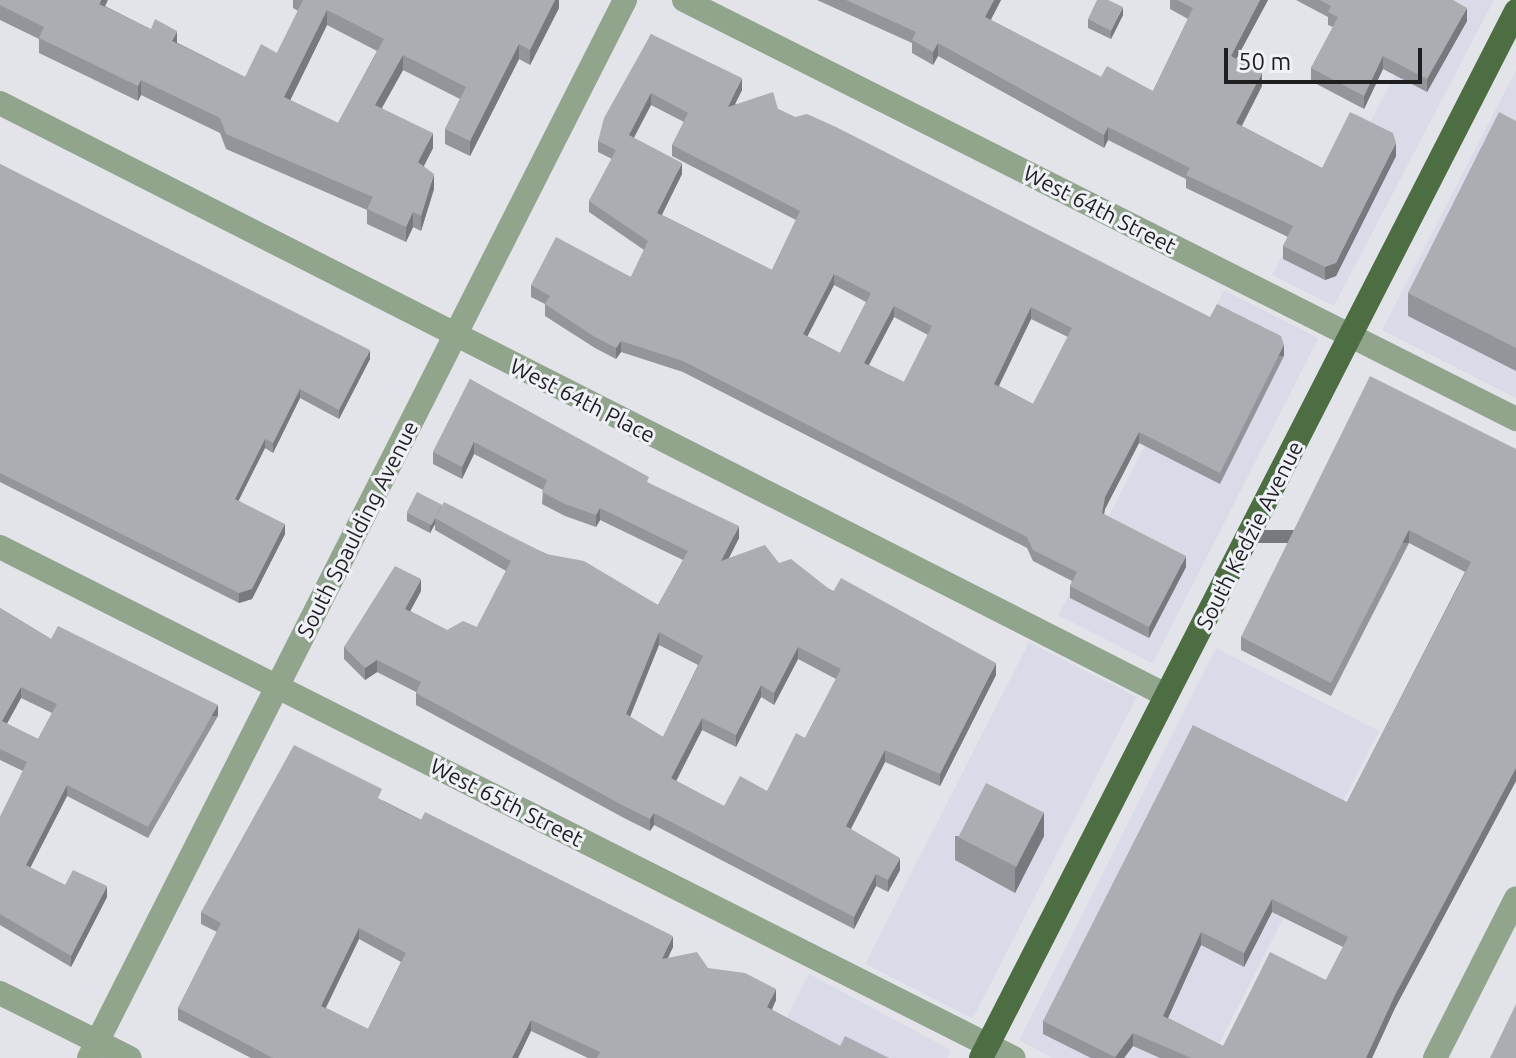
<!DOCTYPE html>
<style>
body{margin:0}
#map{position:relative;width:1516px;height:1058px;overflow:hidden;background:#e3e4ea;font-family:Ubuntu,sans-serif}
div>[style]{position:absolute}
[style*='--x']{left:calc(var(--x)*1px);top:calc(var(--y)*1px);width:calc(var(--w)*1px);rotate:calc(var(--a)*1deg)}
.built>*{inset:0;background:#d9dbe9;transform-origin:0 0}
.minor>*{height:24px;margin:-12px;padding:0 12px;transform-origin:12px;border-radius:12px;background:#91a48c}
.major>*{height:24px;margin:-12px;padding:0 12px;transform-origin:12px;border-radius:12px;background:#4d6e43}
.wall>*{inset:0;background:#94959a}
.shaded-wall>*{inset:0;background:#78797d;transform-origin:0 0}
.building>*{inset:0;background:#acadb3;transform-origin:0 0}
span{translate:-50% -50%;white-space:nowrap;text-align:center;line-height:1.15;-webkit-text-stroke:6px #f0f1f7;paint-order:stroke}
.street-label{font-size:22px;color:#1f1f22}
.scale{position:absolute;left:1224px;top:48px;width:198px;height:36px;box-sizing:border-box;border:4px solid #1f1f22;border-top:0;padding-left:10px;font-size:24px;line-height:28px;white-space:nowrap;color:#1f1f22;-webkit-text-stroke:6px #f0f1f7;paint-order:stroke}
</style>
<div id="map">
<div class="built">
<div style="clip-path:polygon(1434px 0,1494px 0,1334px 306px,1272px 275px,1355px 113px,1371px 121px)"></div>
<div style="clip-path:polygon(1516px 70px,1516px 398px,1382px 330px)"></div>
<div style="left:1224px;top:290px;width:106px;height:365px;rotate:27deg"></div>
<div style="left:1029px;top:642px;width:121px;height:361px;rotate:27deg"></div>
<div style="clip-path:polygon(1216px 648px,1379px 731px,1212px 1058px,1052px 1058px,1019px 1040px)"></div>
<div style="clip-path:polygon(809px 974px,951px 1050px,947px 1058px,766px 1058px)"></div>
</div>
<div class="minor">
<div style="--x:684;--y:0;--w:932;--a:26.73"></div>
<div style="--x:0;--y:103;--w:1308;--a:26.92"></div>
<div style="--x:0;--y:547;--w:1135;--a:26.75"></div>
<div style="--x:0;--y:993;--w:145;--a:26.6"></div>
<div style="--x:89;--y:1058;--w:1186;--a:-63.13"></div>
<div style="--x:1435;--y:1058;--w:179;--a:-63.1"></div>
</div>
<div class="major">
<div style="--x:981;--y:1058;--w:1176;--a:-62.93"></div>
</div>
<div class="wall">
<div style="clip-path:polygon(evenodd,0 0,105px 6px,245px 77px,277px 53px,298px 11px,293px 8px,293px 0,559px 0,559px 8px,530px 65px,519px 59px,470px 156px,445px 144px,445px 129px,460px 99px,403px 70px,382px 108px,433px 148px,424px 166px,434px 189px,421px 231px,413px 227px,406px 242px,367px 224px,367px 210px,226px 149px,220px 133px,141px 95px,138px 101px,39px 53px,39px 39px,0 20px,0 0,327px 25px,377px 51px,338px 123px,290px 100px,327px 25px)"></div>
<div style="clip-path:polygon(817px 0,1001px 0,991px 20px,1101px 77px,1153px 91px,1188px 19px,1170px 9px,1170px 0,1268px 0,1236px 59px,1262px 86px,1242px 126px,1322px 168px,1396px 156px,1336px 276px,1325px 280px,1283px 259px,1283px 246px,1288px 237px,1186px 188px,1186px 179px,1108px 140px,1104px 148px,938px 56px,933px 65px,912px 53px,912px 43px)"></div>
<div style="clip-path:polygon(1296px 0,1453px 0,1467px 21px,1427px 92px,1383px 69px,1364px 109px,1311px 81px,1311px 68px,1333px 27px,1328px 25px,1328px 17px)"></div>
<div style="clip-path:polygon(1123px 15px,1111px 39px,1088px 28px,1088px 19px)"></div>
<div style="clip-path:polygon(evenodd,651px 34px,742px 90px,735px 104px,778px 109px,1284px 356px,1220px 484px,1139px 443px,1105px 509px,1104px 514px,1186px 567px,1149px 638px,1070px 598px,1070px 586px,1072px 581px,1033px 561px,1027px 548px,683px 372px,621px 352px,616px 359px,595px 348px,545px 316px,545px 304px,531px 297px,531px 285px,631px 277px,644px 250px,589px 212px,589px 201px,612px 159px,598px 152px,598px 141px,651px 34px,651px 105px,684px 122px,672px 145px,672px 156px,796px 220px,772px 270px,662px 215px,682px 174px,634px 138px,651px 105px,651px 34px,834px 285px,866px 302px,840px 353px,807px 336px,834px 285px,651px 34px,894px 317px,928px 335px,904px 382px,869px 365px,894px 317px,651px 34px,1031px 319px,1068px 337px,1033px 404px,999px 386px,1031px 319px)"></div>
<div style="clip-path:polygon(1516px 121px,1516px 371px,1408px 316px,1408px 293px)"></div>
<div style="clip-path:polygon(0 164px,370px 359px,339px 419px,300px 398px,273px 453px,265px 448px,238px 500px,285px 534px,252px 599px,239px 603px,0 482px)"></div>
<div style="clip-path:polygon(evenodd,470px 379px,649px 484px,739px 538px,729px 558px,779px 563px,996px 675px,940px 786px,885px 762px,851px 829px,900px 870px,888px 892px,876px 886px,854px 929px,654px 825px,650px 831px,624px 818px,416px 705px,416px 692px,377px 672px,365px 680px,344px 659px,344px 647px,421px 591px,410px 611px,447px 630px,477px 627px,506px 571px,435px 530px,435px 524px,430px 533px,407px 521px,407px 513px,442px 506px,658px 605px,683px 560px,600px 520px,596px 527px,565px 516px,542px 504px,543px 490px,474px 454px,462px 479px,433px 464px,433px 452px,470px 379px,659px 645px,698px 665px,663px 737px,630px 717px,659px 645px,470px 379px,798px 659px,836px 679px,805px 738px,767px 791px,724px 806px,676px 781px,702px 730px,736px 747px,761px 697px,774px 705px,798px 659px)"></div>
<div style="clip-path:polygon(evenodd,1516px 449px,1516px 781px,1395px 1008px,1372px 1058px,1160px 1058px,1133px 1046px,1124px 1058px,1091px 1058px,1043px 1034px,1043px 1021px,1347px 802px,1465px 572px,1409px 543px,1331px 696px,1241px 650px,1241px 637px,1516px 449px,1272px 912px,1343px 947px,1326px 980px,1223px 1046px,1168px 1018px,1201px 945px,1244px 967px,1272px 912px)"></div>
<div style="clip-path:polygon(evenodd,0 608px,51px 639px,218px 716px,148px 838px,67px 796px,30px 868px,65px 885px,107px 897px,71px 967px,0 925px,0 817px,23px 771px,0 760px,0 608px,21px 698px,52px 713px,38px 739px,7px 724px,21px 698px)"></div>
<div style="clip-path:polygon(evenodd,382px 800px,673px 947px,668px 958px,708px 968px,776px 1000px,772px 1010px,840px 1046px,889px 1058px,588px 1058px,531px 1031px,518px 1058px,251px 1058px,178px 1020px,178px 1008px,217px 932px,201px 924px,201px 912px,382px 800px,359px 939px,401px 962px,368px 1029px,326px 1008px,359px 939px)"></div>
<div style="clip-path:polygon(955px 836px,1044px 836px,1015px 893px,955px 860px)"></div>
</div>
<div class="shaded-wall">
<div style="clip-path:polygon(101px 0,108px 0,99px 19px,99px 4px)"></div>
<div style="clip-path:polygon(555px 0,559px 0,559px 8px,530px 65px,530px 50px)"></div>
<div style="clip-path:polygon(994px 0,1001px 0,985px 30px,985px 17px)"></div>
<div style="clip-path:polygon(1260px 0,1268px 0,1231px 69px,1231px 56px)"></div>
<div style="clip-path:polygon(1123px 7px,1123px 15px,1111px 39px,1111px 31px)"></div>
<div style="clip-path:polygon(1467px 8px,1467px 21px,1427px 92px,1427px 79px)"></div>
<div style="clip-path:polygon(327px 10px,327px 25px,284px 113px,284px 97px)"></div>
<div style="clip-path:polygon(177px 31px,177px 46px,172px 41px)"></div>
<div style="clip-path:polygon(938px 43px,938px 56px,933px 65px,933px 52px)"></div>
<div style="clip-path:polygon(519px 44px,519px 59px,470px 156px,470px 141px)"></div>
<div style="clip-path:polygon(403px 55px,403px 70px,375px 120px,375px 105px)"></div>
<div style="clip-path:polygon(1383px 56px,1383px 69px,1364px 109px,1364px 96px)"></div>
<div style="clip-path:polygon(1262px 73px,1262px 86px,1236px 136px,1236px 123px)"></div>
<div style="clip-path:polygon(742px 78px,742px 90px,728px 118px,728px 107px)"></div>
<div style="clip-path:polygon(141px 80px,141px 95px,138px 101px,138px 86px)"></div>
<div style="clip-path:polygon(651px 93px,651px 105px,629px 146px,629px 135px)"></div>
<div style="clip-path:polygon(1108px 127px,1108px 140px,1104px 148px,1104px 135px)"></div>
<div style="clip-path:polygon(433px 133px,433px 148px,418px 177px,418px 162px)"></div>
<div style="clip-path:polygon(1396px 143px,1396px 156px,1336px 276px,1325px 280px,1325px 267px)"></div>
<div style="clip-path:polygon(682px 163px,682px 174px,657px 224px,657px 213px)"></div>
<div style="clip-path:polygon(434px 174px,434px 189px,421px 231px,421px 216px)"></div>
<div style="clip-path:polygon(413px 212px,413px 227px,406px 242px,406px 227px)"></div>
<div style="clip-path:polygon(834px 274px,834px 285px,803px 345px,803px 334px)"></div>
<div style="clip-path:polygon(894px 306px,894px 317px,864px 374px,864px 363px)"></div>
<div style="clip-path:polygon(1031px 307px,1031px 319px,994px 395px,994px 384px)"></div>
<div style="clip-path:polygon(621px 341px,621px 352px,616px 359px,616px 348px)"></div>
<div style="left:1284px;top:345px;width:11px;height:143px;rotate:90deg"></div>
<div style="clip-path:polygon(370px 350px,370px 359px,339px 419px,339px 410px)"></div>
<div style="clip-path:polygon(300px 389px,300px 398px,273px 453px,273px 443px)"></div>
<div style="clip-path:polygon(1139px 432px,1139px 443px,1105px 509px,1102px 524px,1102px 513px,1105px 497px)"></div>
<div style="clip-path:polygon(265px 439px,265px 448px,235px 508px,235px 499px)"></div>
<div style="clip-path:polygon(474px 442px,474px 454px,462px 479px,462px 467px)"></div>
<div style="clip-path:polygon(442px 505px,435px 518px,435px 524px,430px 533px,430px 524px)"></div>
<div style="clip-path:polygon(600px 508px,600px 520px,596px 527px,596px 515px)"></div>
<div style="clip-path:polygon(285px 524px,285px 534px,252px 599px,239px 603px,239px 593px)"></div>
<div style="clip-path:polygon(739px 526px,739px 538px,721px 573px,721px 561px)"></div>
<div style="left:1409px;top:530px;width:13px;height:172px;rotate:90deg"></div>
<div style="clip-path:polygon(1186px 556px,1186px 567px,1149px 638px,1149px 627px)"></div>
<div style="clip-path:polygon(421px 579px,421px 591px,405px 621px,405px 609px)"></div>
<div style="clip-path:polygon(659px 632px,659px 645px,626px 726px,626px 714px)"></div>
<div style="clip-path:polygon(798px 647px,798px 659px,774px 705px,774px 693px)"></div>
<div style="clip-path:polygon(377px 660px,377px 672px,365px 680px,365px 668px)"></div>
<div style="clip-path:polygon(996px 663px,996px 675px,940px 786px,940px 774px)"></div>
<div style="clip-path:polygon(761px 685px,761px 697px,736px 747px,736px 735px)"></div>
<div style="clip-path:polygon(21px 687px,21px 698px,2px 732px,2px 721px)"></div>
<div style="left:218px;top:705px;width:11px;height:141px;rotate:90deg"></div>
<div style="clip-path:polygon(702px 718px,702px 730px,671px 791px,671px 778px)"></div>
<div style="clip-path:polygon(885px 750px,885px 762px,846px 838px,846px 826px)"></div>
<div style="clip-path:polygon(1516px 768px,1516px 781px,1395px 1008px,1372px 1058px,1366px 1058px,1395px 995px)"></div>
<div style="clip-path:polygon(67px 785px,67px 796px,26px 876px,26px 865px)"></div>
<div style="clip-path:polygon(1044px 812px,1044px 836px,1015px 893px,1015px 869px)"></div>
<div style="clip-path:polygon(654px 813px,654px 825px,650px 831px,650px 819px)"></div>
<div style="clip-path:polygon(900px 858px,900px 870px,888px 892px,888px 880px)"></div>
<div style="clip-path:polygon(876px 874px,876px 886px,854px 929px,854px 917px)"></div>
<div style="clip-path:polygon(107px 886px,107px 897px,71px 967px,71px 956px)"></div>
<div style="clip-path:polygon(1272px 899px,1272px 912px,1244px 967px,1244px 953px)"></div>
<div style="clip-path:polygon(359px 928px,359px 939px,321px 1017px,321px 1006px)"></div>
<div style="clip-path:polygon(1201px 932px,1201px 945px,1163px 1029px,1163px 1016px)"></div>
<div style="clip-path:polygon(673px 936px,673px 947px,662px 970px,662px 959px)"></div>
<div style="clip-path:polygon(776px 989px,776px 1000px,767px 1019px,767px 1007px)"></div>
<div style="clip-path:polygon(531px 1020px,531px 1031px,518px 1058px,512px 1058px)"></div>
<div style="clip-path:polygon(1133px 1033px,1133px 1046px,1124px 1058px,1115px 1058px)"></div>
</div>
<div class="building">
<div style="clip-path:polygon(evenodd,0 0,101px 0,99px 4px,151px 29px,155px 19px,177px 31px,172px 41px,245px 77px,261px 44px,277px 53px,303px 0,555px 0,530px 50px,519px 44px,470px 141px,445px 129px,466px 87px,403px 55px,375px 105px,433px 133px,418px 162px,434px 174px,421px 216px,413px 212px,406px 227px,367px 209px,373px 197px,226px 134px,220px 118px,141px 80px,138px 86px,39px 38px,44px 27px,0 5px,0 0,327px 10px,384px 39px,338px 123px,284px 97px,327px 10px)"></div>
<div style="clip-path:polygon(846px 0,994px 0,985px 17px,1101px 77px,1107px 66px,1153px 91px,1193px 8px,1177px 0,1260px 0,1231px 56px,1262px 73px,1236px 123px,1322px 168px,1350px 112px,1393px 133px,1396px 143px,1336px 263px,1325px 267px,1283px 246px,1293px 226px,1186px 175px,1190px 168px,1108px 127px,1104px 135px,938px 43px,933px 52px,912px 40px,916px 32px)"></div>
<div style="clip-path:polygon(1097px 0,1108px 0,1123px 7px,1111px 31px,1088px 19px)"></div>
<div style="clip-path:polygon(1320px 0,1453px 0,1467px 8px,1427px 79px,1383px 56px,1364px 96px,1311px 68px,1338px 17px,1328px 12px,1331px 6px)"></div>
<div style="clip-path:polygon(evenodd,651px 34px,742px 78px,728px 107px,773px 92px,778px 109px,795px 117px,807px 114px,836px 127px,1210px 317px,1217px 304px,1281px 336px,1284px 345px,1220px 473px,1139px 432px,1105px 497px,1102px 513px,1186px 556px,1149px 627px,1070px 586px,1077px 572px,1033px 550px,1027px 537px,683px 361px,621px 341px,616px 348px,595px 337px,545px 304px,550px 296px,531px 285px,556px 237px,631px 277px,648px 241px,589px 201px,616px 150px,598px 141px,604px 118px,651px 34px,651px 93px,688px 113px,672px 145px,800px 211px,772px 270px,657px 213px,682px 163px,629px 135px,651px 93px,651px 34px,834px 274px,871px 293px,840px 353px,803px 334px,834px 274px,651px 34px,894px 306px,932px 326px,904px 382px,864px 363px,894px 306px,651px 34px,1031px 307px,1072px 328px,1033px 404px,994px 384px,1031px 307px)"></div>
<div style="clip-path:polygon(1499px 112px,1516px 121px,1516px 348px,1408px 293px)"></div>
<div style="clip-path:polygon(0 164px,370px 350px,339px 410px,300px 389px,273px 443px,265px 439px,235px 499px,285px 524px,252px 589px,239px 593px,0 473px)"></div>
<div style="clip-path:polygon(evenodd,1370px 376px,1516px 449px,1516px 768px,1395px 995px,1366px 1058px,1191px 1058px,1133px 1033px,1115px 1057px,1043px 1021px,1193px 725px,1347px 802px,1471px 562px,1409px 530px,1331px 683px,1241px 637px,1370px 376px,1272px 899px,1348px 937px,1326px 980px,1270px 952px,1223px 1046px,1163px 1016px,1201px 932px,1244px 953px,1272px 899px)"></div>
<div style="clip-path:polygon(evenodd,470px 379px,649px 477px,647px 482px,739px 526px,721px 561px,765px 545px,779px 563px,791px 559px,833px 592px,841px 578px,996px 663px,940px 774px,885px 750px,846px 826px,900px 858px,888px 880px,876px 874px,854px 917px,654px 813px,650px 819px,624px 806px,416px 693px,421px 682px,377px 660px,365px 668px,344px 647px,395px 566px,421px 579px,405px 609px,447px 630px,463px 621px,477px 627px,511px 561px,435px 518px,444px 502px,546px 554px,584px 561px,658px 605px,688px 551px,600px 508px,596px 515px,565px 504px,542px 492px,547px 480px,474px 442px,462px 467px,433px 452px,470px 379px,659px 632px,703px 656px,663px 737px,626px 714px,659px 632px,470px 379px,798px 647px,841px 669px,805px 738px,796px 733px,767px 791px,740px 776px,724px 806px,671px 778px,702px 718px,736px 735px,761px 685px,774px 693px,798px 647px)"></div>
<div style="left:417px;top:492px;width:28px;height:23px;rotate:27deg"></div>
<div style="clip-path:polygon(evenodd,0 608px,51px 639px,58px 626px,218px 705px,148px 827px,67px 785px,26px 865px,65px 885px,73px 870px,107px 886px,71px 956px,0 914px,0 817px,27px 762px,0 749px,0 608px,21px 687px,57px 704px,38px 739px,2px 721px,21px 687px)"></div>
<div style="clip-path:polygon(evenodd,294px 745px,382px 789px,378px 798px,402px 811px,421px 820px,425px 812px,673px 936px,662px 959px,697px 952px,708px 968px,745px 973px,776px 989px,767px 1007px,840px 1046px,845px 1036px,889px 1058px,597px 1058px,600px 1052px,531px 1020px,512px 1058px,273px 1058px,178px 1008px,221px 923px,201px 912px,294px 745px,359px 928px,406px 953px,368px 1029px,321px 1006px,359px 928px)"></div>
<div style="left:986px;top:783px;width:65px;height:61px;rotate:27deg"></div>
<div style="clip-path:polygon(1516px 1004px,1516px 1058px,1490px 1058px)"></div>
</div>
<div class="street-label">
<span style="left:1100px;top:209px;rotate:27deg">West 64th Street</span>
<span style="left:583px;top:400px;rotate:27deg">West 64th Place</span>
<span style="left:357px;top:529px;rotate:-63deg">South Spaulding Avenue</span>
<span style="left:1249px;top:535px;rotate:-63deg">South Kedzie Avenue</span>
<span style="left:507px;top:802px;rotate:27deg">West 65th Street</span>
</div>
<div class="scale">50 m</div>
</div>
